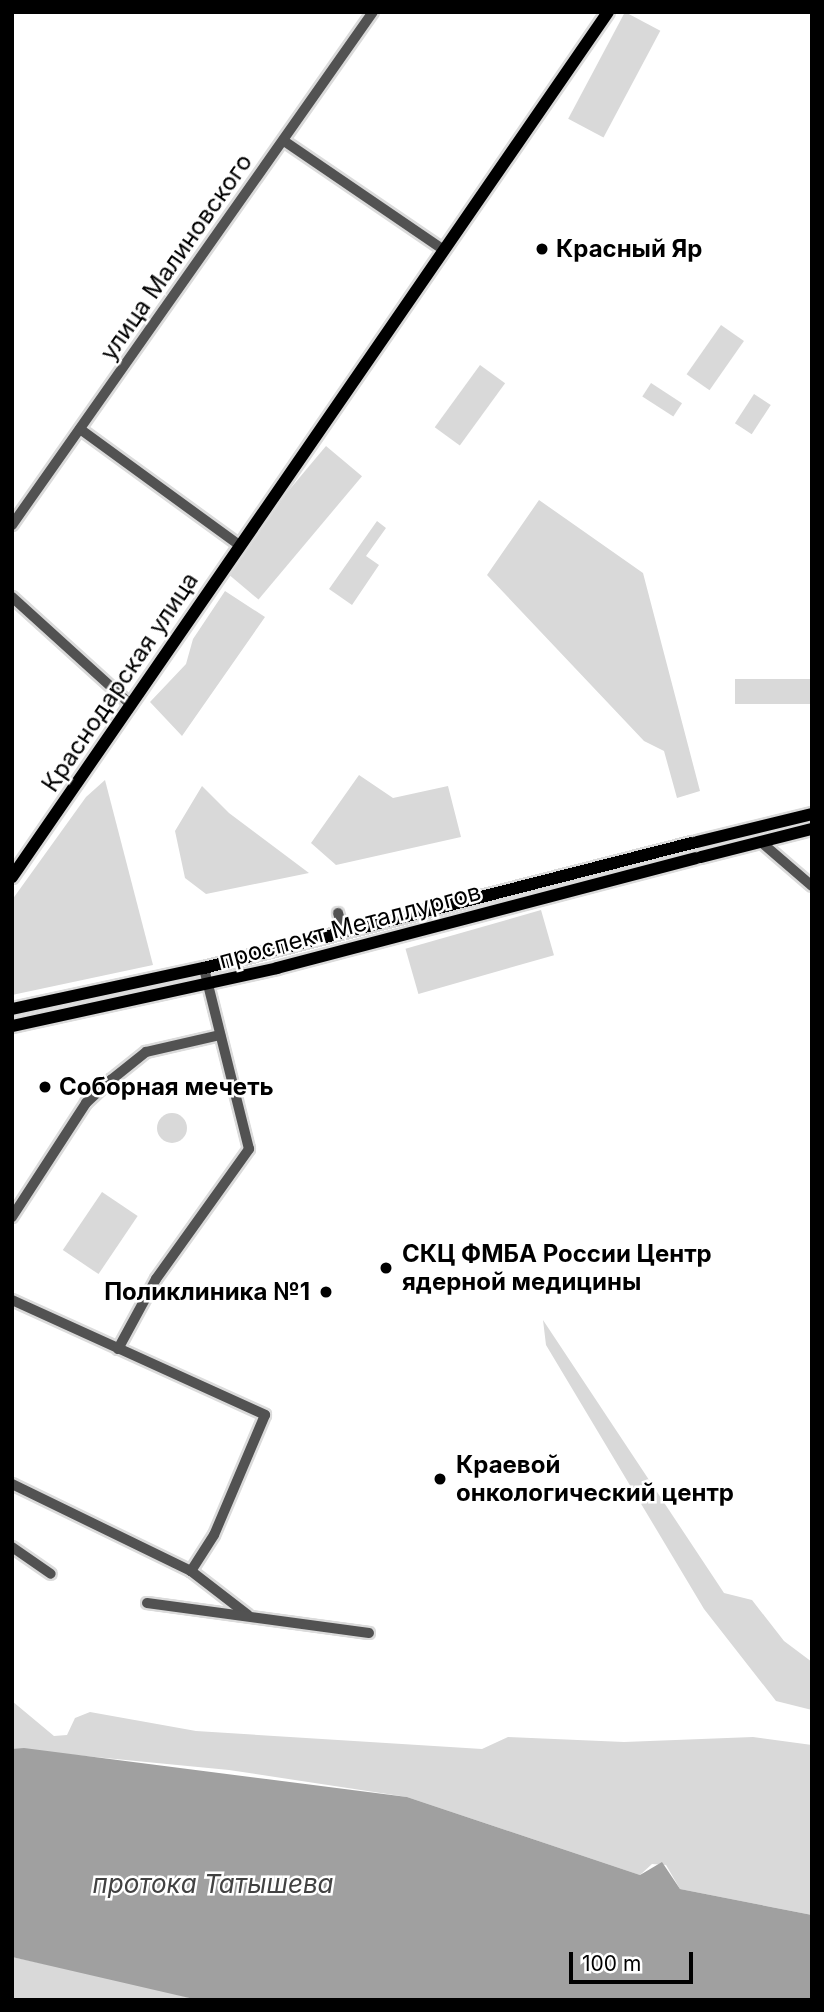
<!DOCTYPE html>
<meta charset="utf-8">
<style>
body{margin:0}
#map{position:relative;width:824px;height:2012px;overflow:hidden;background:#fff;font-family:Inter,sans-serif}
div>[style]{position:absolute}
[style*='--x']{left:calc(var(--x)*1px);top:calc(var(--y)*1px);width:calc(var(--w)*1px);rotate:calc(var(--a)*1deg)}
.green>*{inset:0;background:#d9d9d9;transform-origin:0 0}
.round{border-radius:50%}
.water>*{inset:0;background:#a0a0a0}
.roads{filter:drop-shadow(2px 0 #dbdbdb) drop-shadow(-2px 0 #dbdbdb) drop-shadow(0 2px #dbdbdb) drop-shadow(0 -2px #dbdbdb)}
.minor>*{height:10px;margin:-5px;padding:0 5px;transform-origin:5px;border-radius:5px;background:#525252}
.major>*{height:12px;margin:-6px;padding:0 6px;transform-origin:6px;border-radius:6px;background:#000}
.dots>*{width:19px;height:19px;translate:-50% -50%;box-sizing:border-box;border:4px solid #fff;border-radius:50%}
span{translate:-50% -50%;white-space:nowrap;text-align:center;line-height:1.15;-webkit-text-stroke:5px #fff;paint-order:stroke}
.poi-label{font-size:24px;color:#000;font-weight:700}
.left{translate:0 -50%;text-align:left}
.right{translate:-100% -50%;text-align:right}
.street-label{font-size:24px;color:#000}
.water-label{font-size:26px;color:#414141;font-style:italic}
.frame{position:absolute;inset:0;border:14px solid #000;pointer-events:none}
.scale{position:absolute;left:569px;top:1952px;width:124px;height:32px;box-sizing:border-box;border:4px solid #000;border-top:0;padding-left:9px;font-size:21px;line-height:24px;white-space:nowrap;color:#000;-webkit-text-stroke:5px #fff;paint-order:stroke}
</style>
<div id="map">
<div class="green">
<div style="left:625px;top:12px;width:40px;height:121px;rotate:28deg"></div>
<div style="left:721px;top:325px;width:28px;height:60px;rotate:35deg"></div>
<div style="left:480px;top:365px;width:31px;height:77px;rotate:36deg"></div>
<div style="left:651px;top:383px;width:37px;height:16px;rotate:33deg"></div>
<div style="left:754px;top:394px;width:20px;height:35px;rotate:33deg"></div>
<div style="left:326px;top:446px;width:47px;height:161px;rotate:40deg"></div>
<div style="clip-path:polygon(539px 500px,643px 573px,700px 791px,677px 798px,664px 751px,644px 741px,487px 575px)"></div>
<div style="clip-path:polygon(377px 521px,386px 528px,366px 556px,379px 565px,352px 605px,329px 589px)"></div>
<div style="clip-path:polygon(225px 591px,265px 617px,182px 736px,150px 702px,186px 664px,193px 639px)"></div>
<div style="left:812px;top:679px;width:25px;height:77px;rotate:90deg"></div>
<div style="clip-path:polygon(359px 775px,393px 798px,448px 786px,461px 837px,336px 865px,311px 843px)"></div>
<div style="clip-path:polygon(105px 780px,153px 965px,12px 995px,12px 900px,86px 797px)"></div>
<div style="clip-path:polygon(202px 786px,229px 813px,309px 873px,206px 894px,185px 878px,175px 831px)"></div>
<div style="left:541px;top:910px;width:47px;height:141px;rotate:74deg"></div>
<div class="round" style="left:157px;top:1113px;width:30px;height:30px"></div>
<div style="left:102px;top:1192px;width:43px;height:70px;rotate:34deg"></div>
<div style="clip-path:polygon(543px 1320px,724px 1593px,752px 1600px,784px 1641px,812px 1662px,812px 1710px,776px 1701px,704px 1609px,546px 1345px)"></div>
<div style="clip-path:polygon(12px 1701px,54px 1736px,67px 1735px,75px 1718px,90px 1712px,196px 1731px,482px 1749px,508px 1737px,624px 1742px,753px 1737px,812px 1745px,812px 1915px,680px 1889px,666px 1865px,652px 1864px,640px 1875px,407px 1797px,229px 1770px,12px 1749px)"></div>
<div style="clip-path:polygon(12px 1957px,130px 1982px,198px 2000px,12px 2000px)"></div>
</div>
<div class="water">
<div style="clip-path:polygon(24px 1748px,407px 1797px,640px 1875px,662px 1862px,680px 1889px,812px 1915px,812px 2000px,198px 2000px,12px 1957px,12px 1749px)"></div>
</div>
<div class="roads">
<div class="minor">
<div style="--x:284;--y:141;--w:194;--a:34.3"></div>
<div style="--x:80;--y:429;--w:197;--a:36.1"></div>
<div style="--x:12;--y:525;--w:627;--a:-54.87"></div>
<div style="--x:12;--y:597;--w:161;--a:42.2"></div>
<div style="--x:761;--y:842;--w:67;--a:40.8"></div>
<div style="--x:338;--y:913;--w:21;--a:73"></div>
<div style="--x:12;--y:1217;--w:136;--a:-57"></div>
<div style="--x:86;--y:1103;--w:34;--a:-43"></div>
<div style="--x:111;--y:1080;--w:45;--a:-38.7"></div>
<div style="--x:146;--y:1052;--w:76;--a:-12.9"></div>
<div style="--x:12;--y:1300;--w:278;--a:24.4"></div>
<div style="--x:265;--y:1415;--w:130;--a:113"></div>
<div style="--x:214;--y:1535;--w:43;--a:122.6"></div>
<div style="--x:118;--y:1349;--w:80;--a:-61.5"></div>
<div style="--x:156;--y:1279;--w:160;--a:-54.4"></div>
<div style="--x:249;--y:1149;--w:187;--a:-104"></div>
<div style="--x:12;--y:1484;--w:199;--a:25.9"></div>
<div style="--x:191;--y:1571;--w:72;--a:37.7"></div>
<div style="--x:12;--y:1547;--w:47;--a:34.7"></div>
<div style="--x:147;--y:1603;--w:224;--a:7.7"></div>
</div>
<div class="major">
<div style="--x:697;--y:842;--w:118;--a:-13.7"></div>
<div style="--x:701;--y:857;--w:114;--a:-14.2"></div>
<div style="--x:12;--y:877;--w:1050;--a:-55.43"></div>
<div style="--x:12;--y:1009;--w:196;--a:-12.1"></div>
<div style="--x:204;--y:968;--w:504;--a:-14.37"></div>
<div style="--x:12;--y:1026;--w:271;--a:-12.3"></div>
<div style="--x:277;--y:968;--w:433;--a:-14.7"></div>
</div>
</div>
<div class="dots">
<div style="left:542px;top:249px;background:#000"></div>
<div style="left:45px;top:1087px;background:#000"></div>
<div style="left:386px;top:1268px;background:#000"></div>
<div style="left:326px;top:1292px;background:#000"></div>
<div style="left:440px;top:1479px;background:#000"></div>
</div>
<div class="poi-label">
<span class="left" style="left:556px;top:249px">Красный Яр</span>
<span class="left" style="left:59px;top:1087px">Соборная мечеть</span>
<span class="left" style="left:402px;top:1268px">СКЦ ФМБА России Центр<br>ядерной медицины</span>
<span class="right" style="left:310px;top:1292px">Поликлиника №1</span>
<span class="left" style="left:456px;top:1479px">Краевой<br>онкологический центр</span>
</div>
<div class="street-label">
<span style="left:176px;top:257px;rotate:-55deg">улица Малиновского</span>
<span style="left:120px;top:682px;rotate:-56deg">Краснодарская улица</span>
<span style="left:350px;top:926px;rotate:-15deg">проспект Металлургов</span>
</div>
<div class="water-label">
<span style="left:213px;top:1884px">протока Татышева</span>
</div>
<div class="frame"></div>
<div class="scale">100 m</div>
</div>
